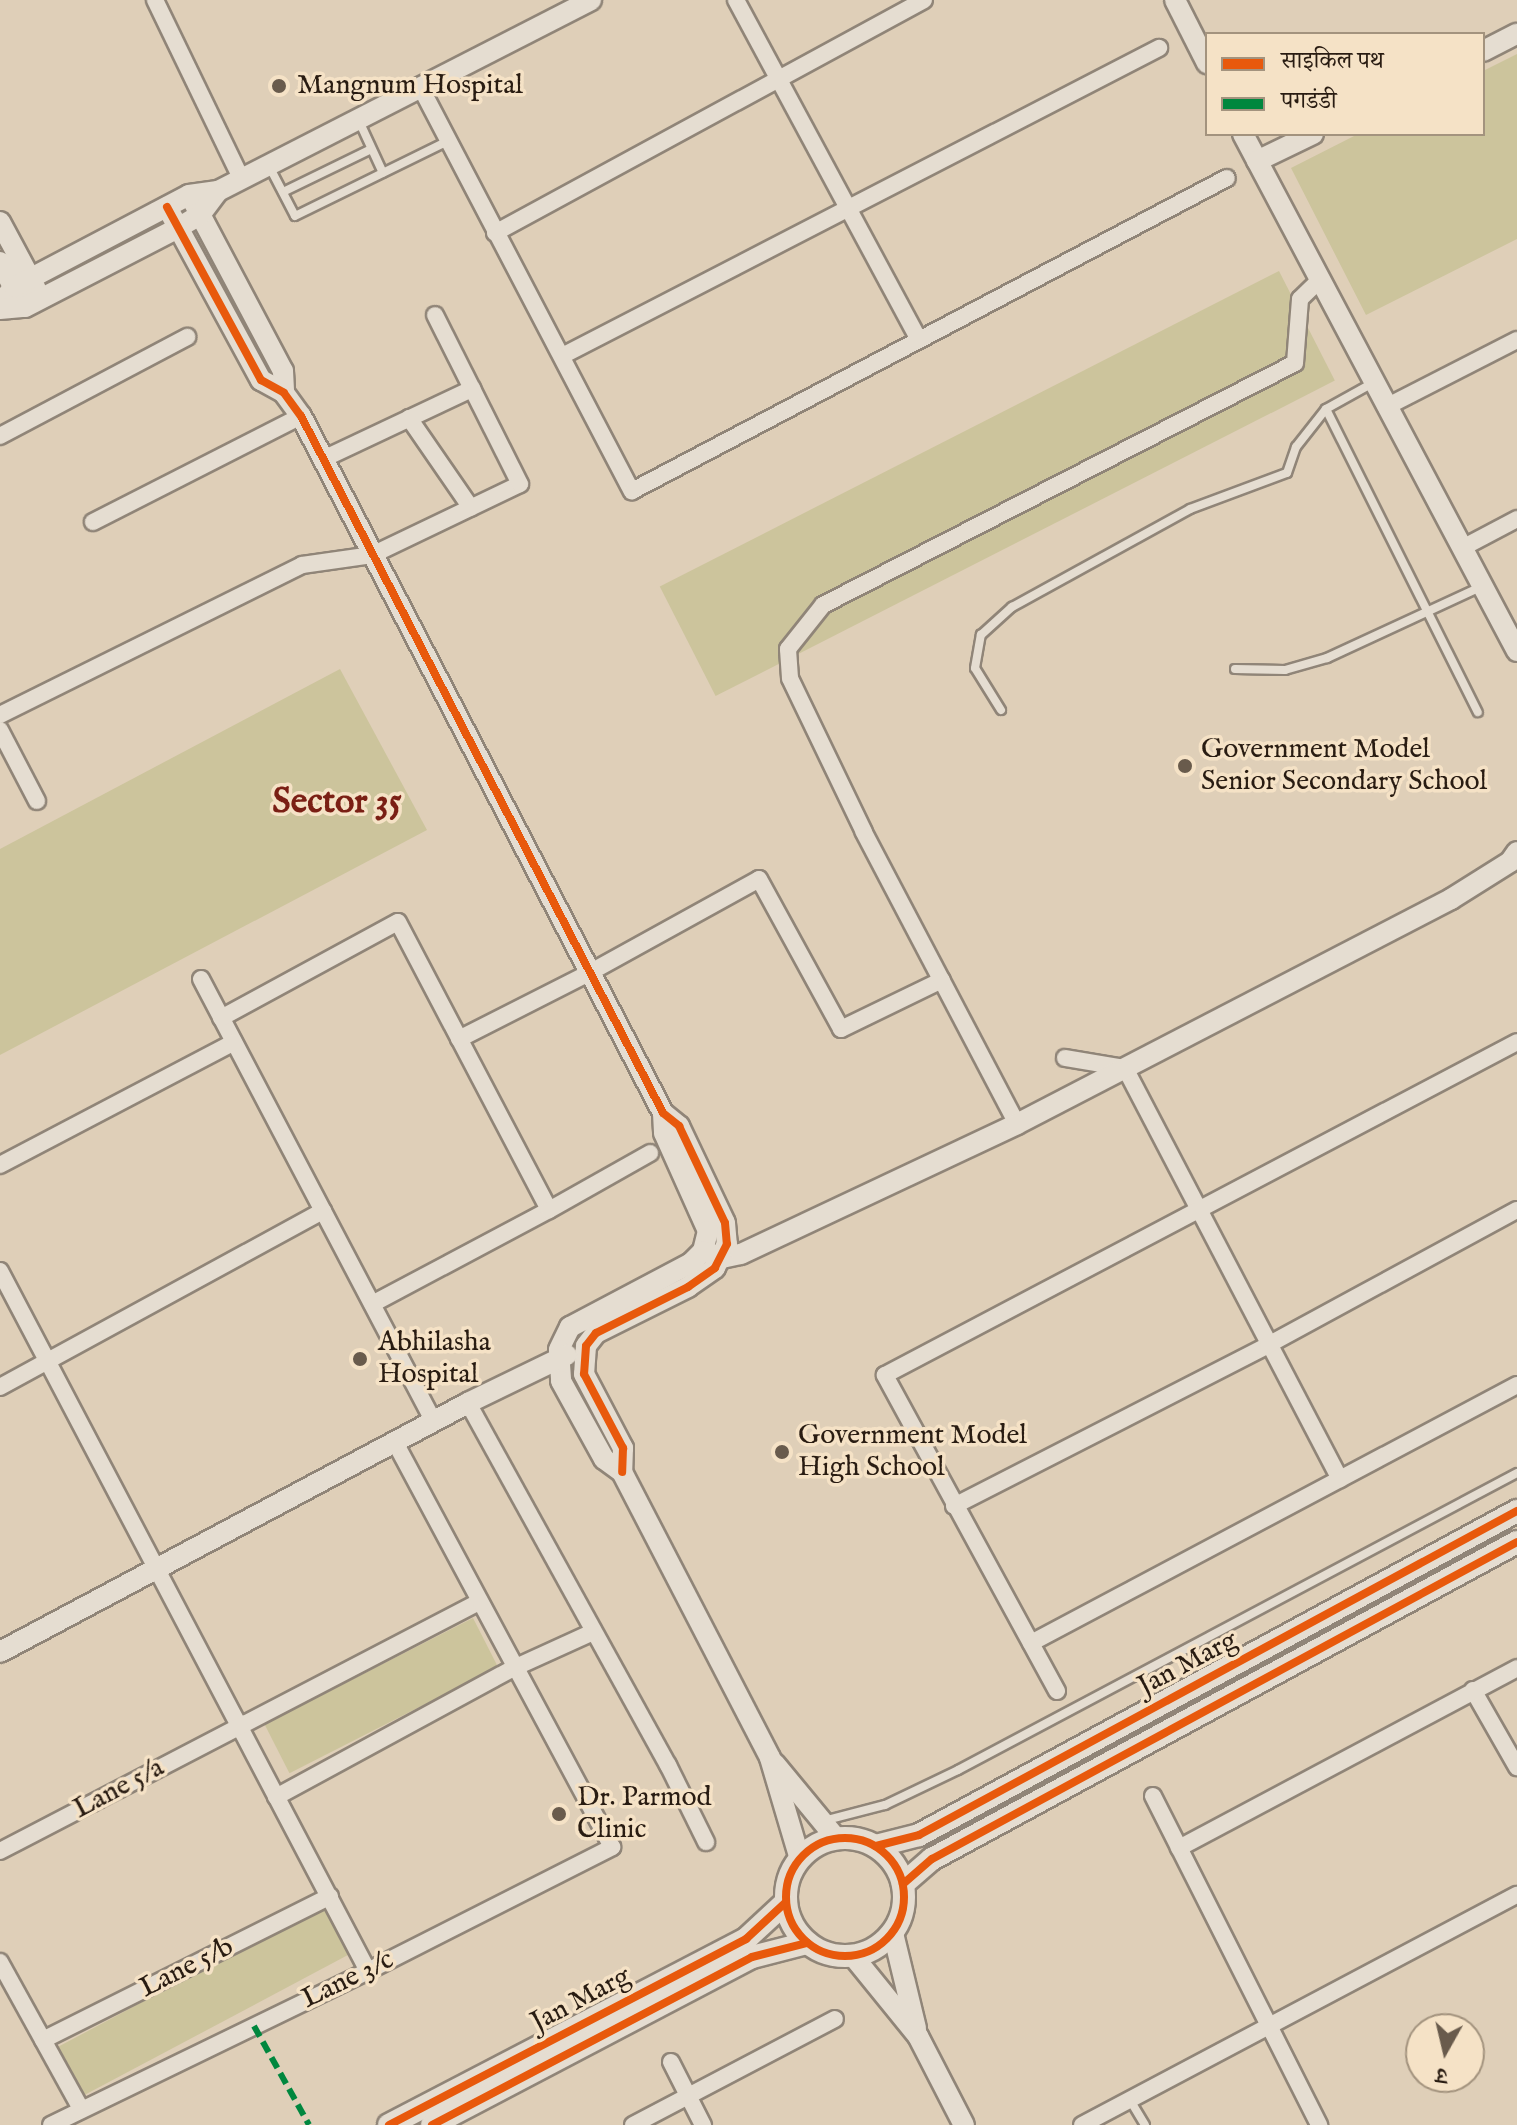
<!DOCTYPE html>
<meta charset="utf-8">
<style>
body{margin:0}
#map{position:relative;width:1517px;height:2125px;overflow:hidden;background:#dfcfb8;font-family:"IM FELL English","Noto Serif Devanagari",serif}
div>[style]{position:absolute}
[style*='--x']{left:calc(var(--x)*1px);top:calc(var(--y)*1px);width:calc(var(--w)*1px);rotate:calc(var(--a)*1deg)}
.green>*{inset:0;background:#ccc49c;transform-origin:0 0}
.roads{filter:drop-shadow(2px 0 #908578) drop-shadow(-2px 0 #908578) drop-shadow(0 2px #908578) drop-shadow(0 -2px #908578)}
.service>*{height:8px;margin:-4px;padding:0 4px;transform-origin:4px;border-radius:4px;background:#e5ddd1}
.minor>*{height:16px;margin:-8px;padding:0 8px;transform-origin:8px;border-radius:8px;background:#e5ddd1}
.tertiary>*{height:20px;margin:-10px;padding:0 10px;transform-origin:10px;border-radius:10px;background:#e5ddd1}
.secondary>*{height:22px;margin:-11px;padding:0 11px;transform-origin:11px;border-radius:11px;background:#e5ddd1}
.secondary>.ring{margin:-11px;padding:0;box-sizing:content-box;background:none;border:22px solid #e5ddd1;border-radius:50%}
.quiet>*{height:6px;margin-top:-3px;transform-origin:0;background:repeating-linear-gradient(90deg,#00873e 0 12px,transparent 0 18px)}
.cycleway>*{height:8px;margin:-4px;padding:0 4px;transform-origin:4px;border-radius:4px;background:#e8590c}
.cycleway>.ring{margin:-4px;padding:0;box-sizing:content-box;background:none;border:8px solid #e8590c;border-radius:50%}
.dots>*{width:22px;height:22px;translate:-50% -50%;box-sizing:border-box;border:4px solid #f5e2c6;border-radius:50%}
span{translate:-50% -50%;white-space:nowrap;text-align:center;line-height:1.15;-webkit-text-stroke:7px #f5e2c6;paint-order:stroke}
.poi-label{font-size:28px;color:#291c12}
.left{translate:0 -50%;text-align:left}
.street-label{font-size:28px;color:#291c12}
.district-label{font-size:36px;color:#7a1f14;font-weight:700}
.legend{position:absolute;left:1205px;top:32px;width:280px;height:104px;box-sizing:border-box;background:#f5e2c6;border:2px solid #a3937e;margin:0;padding:10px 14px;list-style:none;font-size:24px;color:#291c12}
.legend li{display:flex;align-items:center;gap:16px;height:40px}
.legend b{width:40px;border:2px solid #a3937e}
.north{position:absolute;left:1405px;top:2013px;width:80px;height:80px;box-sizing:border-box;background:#f5e2c6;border:2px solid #a3937e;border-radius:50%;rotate:188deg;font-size:22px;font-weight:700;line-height:32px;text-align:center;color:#291c12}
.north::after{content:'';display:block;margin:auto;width:28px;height:36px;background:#695b4c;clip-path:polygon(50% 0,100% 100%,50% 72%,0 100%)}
</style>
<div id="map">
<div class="green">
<div style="clip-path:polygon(1517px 54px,1517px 239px,1366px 315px,1291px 168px,1358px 134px,1483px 134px,1483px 71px)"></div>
<div style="left:1279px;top:271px;width:123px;height:695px;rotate:63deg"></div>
<div style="clip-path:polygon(340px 669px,427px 830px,0 1055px,0 849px)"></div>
<div style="left:473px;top:1618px;width:55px;height:234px;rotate:63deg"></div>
<div style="left:323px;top:1906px;width:55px;height:301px;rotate:62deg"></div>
</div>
<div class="roads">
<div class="service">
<div style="--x:359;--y:121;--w:57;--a:65.2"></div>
<div style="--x:269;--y:166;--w:56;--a:62.5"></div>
<div style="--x:295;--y:216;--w:170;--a:-26.1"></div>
<div style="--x:283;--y:192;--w:98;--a:-26"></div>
<div style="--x:1326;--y:409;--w:339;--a:63.4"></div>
<div style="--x:1235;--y:669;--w:50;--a:1.1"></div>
<div style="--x:1285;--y:670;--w:44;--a:-15.9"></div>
<div style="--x:1327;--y:658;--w:170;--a:-24.8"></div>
<div style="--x:1001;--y:710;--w:49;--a:-121.8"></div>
<div style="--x:975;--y:668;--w:34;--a:-80"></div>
<div style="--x:981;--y:635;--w:42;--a:-42.1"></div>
<div style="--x:1012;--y:607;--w:203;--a:-28.8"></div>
<div style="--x:1190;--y:509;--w:103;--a:-20.4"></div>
<div style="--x:1287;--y:473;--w:28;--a:-71"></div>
<div style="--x:1296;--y:447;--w:48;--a:-51.7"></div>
<div style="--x:1326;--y:409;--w:54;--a:-29"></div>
<div style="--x:823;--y:1821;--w:64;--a:-14.5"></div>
<div style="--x:885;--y:1805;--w:81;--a:-25.6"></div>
<div style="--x:958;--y:1770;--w:633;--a:-27.98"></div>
<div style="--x:1130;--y:2100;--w:29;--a:59"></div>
</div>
<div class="minor">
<div style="--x:155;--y:0;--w:198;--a:64.2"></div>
<div style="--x:736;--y:0;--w:386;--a:61.7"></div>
<div style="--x:422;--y:90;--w:453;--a:62.4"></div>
<div style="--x:632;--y:491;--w:672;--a:-27.75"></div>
<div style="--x:495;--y:233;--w:488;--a:-28.5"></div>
<div style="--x:562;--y:356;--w:672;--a:-27.29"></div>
<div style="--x:1386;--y:407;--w:147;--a:-27.1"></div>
<div style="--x:409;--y:418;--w:109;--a:55.4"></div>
<div style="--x:0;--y:436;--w:212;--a:-27.9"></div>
<div style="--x:323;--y:459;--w:165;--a:-25.2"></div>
<div style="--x:93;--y:522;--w:233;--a:-27"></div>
<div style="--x:1464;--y:547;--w:60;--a:-27.8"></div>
<div style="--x:0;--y:715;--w:337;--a:-26.4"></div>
<div style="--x:302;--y:565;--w:71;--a:-8.1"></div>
<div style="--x:372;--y:555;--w:164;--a:-25.6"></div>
<div style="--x:520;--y:484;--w:189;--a:-116.7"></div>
<div style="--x:0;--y:730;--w:80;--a:62.5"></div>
<div style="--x:201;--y:979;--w:501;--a:62.26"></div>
<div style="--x:221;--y:1018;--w:201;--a:-28.5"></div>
<div style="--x:398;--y:922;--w:325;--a:62.3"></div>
<div style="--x:549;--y:1210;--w:200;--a:152"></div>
<div style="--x:459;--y:1039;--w:146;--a:-26.9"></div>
<div style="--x:589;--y:973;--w:194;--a:-28.9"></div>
<div style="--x:759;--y:879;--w:171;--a:61.3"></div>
<div style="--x:841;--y:1029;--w:112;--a:-25.9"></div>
<div style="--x:1065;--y:1058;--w:61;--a:9.5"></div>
<div style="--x:1125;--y:1068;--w:464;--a:62.4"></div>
<div style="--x:1017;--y:1124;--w:330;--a:-117.7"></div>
<div style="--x:864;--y:832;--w:171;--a:-115.7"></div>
<div style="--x:790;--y:678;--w:29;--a:-94"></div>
<div style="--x:788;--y:649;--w:56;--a:-51.5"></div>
<div style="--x:823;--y:605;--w:530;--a:-27.14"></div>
<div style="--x:1295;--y:363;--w:64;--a:-85.5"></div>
<div style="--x:1300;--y:299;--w:28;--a:-44"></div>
<div style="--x:0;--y:1165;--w:264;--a:-27.7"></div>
<div style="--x:549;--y:1210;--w:116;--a:-29.4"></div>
<div style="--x:0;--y:1271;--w:791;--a:62.27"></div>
<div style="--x:0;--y:1387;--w:368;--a:-28.6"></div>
<div style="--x:468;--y:1403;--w:414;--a:61.1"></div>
<div style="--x:668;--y:1765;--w:86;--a:63.7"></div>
<div style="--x:954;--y:1506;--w:353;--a:-27.1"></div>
<div style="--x:1268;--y:1345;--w:283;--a:-28.5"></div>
<div style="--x:1031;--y:1643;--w:550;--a:-27.96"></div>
<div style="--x:1473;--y:1690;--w:89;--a:60.3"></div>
<div style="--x:1057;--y:1691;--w:360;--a:-118.6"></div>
<div style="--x:885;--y:1375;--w:714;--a:-27.78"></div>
<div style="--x:1153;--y:1796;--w:369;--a:63.2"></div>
<div style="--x:276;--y:1797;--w:271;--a:-28.5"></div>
<div style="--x:514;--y:1668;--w:87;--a:-24.5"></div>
<div style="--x:1179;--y:1848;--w:383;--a:-28"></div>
<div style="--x:0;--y:1851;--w:540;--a:-27.47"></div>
<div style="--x:0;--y:1962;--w:168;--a:61.1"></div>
<div style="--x:43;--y:2040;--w:321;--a:-26.6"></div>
<div style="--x:671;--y:2062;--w:71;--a:63.1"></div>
<div style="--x:51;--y:2125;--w:352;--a:-25.9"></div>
<div style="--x:368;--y:1971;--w:274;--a:-26.9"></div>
<div style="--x:612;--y:1847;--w:459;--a:-118.2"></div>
<div style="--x:633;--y:2125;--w:228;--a:-27.7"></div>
<div style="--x:1082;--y:2125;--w:492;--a:-27.9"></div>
</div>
<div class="tertiary">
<div style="--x:1175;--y:0;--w:71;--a:63.1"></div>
<div style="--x:1483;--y:51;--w:38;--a:-27"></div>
<div style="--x:1243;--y:134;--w:585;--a:62.08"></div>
<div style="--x:1257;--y:161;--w:62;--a:-25.7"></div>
<div style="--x:194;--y:203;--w:190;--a:62.1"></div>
<div style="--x:283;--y:371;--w:22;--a:87"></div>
<div style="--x:167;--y:207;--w:197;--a:61.5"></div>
<div style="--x:261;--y:380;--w:26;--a:29"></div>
<div style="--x:284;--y:393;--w:29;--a:54"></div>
<div style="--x:301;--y:416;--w:785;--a:62.55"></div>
<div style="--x:663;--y:1113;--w:21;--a:39"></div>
<div style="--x:679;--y:1126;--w:107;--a:64.6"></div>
<div style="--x:725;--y:1223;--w:21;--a:85"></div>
<div style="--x:727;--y:1244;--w:27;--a:117"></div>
<div style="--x:715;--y:1268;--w:33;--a:145"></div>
<div style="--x:688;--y:1287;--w:103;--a:153.4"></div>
<div style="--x:596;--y:1333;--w:16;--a:128"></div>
<div style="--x:586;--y:1346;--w:28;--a:94"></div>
<div style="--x:584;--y:1374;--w:84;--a:62.2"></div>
<div style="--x:623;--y:1448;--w:24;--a:92"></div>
<div style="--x:0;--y:222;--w:76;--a:61.8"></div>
<div style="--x:0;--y:262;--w:40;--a:62"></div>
<div style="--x:0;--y:304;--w:22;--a:-51"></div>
<div style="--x:14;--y:287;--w:198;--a:-27.7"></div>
<div style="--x:189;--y:195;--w:29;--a:-8"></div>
<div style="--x:218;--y:191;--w:419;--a:-27.1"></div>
<div style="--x:0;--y:309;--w:25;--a:-5"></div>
<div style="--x:25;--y:307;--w:172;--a:-27.3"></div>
<div style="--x:178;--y:228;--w:26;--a:-31"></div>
<div style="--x:200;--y:215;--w:30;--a:-53"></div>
<div style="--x:663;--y:1113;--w:20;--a:87"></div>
<div style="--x:664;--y:1133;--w:107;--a:65.8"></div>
<div style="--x:708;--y:1231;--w:21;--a:104"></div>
<div style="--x:703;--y:1251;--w:17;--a:135"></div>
<div style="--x:691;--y:1263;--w:137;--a:152.1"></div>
<div style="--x:570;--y:1327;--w:25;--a:116"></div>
<div style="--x:559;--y:1350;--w:31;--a:86"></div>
<div style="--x:561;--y:1381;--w:89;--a:61.1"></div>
<div style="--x:604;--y:1459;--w:22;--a:36"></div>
<div style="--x:622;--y:1472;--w:322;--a:62.6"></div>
<div style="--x:770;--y:1758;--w:105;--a:73.5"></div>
<div style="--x:703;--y:1251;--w:20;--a:20"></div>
<div style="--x:722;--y:1258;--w:19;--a:-12"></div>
<div style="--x:741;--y:1254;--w:305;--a:-25.2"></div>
<div style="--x:1017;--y:1124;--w:489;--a:-27.4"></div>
<div style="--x:1451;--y:899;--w:70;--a:-32.1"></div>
<div style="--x:1510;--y:862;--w:12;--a:-55"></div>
<div style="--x:0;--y:1652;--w:530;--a:-28.02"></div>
<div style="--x:468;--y:1403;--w:110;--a:-25.9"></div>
<div style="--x:775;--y:1764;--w:96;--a:50.5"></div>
<div style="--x:893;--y:1933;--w:98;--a:76.4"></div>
<div style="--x:853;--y:1956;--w:103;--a:50.9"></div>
<div style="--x:918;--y:2036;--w:100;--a:62.7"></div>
</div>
<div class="secondary">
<div class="ring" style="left:786px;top:1838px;width:96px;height:96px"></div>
<div style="--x:876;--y:1846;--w:44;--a:-14.3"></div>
<div style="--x:919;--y:1835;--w:680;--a:-28.45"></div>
<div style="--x:903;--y:1884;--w:38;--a:-41"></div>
<div style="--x:932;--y:1859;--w:665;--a:-28.45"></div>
<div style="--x:389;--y:2125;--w:403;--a:-27.5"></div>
<div style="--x:746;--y:1939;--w:54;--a:-42.8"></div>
<div style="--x:432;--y:2125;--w:361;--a:-27.7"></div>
<div style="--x:752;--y:1957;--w:57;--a:-14.3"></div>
</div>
</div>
<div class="quiet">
<div style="--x:254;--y:2026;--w:113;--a:60.9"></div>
</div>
<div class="cycleway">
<div style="--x:167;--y:207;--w:197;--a:61.5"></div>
<div style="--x:261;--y:380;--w:26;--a:29"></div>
<div style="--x:284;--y:393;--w:29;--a:54"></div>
<div style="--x:301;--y:416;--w:785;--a:62.55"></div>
<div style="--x:663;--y:1113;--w:21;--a:39"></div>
<div style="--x:679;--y:1126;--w:107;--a:64.6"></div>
<div style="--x:725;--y:1223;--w:21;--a:85"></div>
<div style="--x:727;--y:1244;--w:27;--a:117"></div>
<div style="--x:715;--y:1268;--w:33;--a:145"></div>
<div style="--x:688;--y:1287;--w:103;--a:153.4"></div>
<div style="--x:596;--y:1333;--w:16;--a:128"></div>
<div style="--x:586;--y:1346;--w:28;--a:94"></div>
<div style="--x:584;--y:1374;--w:84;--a:62.2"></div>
<div style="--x:623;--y:1448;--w:24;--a:92"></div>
<div class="ring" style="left:786px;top:1838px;width:110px;height:110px"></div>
<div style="--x:876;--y:1846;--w:44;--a:-14.3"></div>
<div style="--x:919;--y:1835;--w:680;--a:-28.45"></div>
<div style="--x:903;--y:1884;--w:38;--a:-41"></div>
<div style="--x:932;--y:1859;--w:665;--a:-28.45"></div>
<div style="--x:389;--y:2125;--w:403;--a:-27.5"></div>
<div style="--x:746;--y:1939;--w:54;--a:-42.8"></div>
<div style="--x:432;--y:2125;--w:361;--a:-27.7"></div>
<div style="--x:752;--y:1957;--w:57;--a:-14.3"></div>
</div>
<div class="dots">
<div style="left:279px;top:86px;background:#695b4c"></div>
<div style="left:1185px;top:766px;background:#695b4c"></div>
<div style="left:360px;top:1359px;background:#695b4c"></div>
<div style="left:782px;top:1452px;background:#695b4c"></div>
<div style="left:559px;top:1814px;background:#695b4c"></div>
</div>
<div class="poi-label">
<span class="left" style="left:297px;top:86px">Mangnum Hospital</span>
<span class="left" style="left:1201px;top:766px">Government Model<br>Senior Secondary School</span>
<span class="left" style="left:378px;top:1359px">Abhilasha<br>Hospital</span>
<span class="left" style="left:798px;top:1452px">Government Model<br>High School</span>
<span class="left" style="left:577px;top:1814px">Dr. Parmod<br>Clinic</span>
</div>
<div class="street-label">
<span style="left:1188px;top:1664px;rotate:-28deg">Jan Marg</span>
<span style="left:119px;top:1789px;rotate:-28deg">Lane 5/a</span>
<span style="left:187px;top:1968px;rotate:-27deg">Lane 5/b</span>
<span style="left:348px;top:1980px;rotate:-26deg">Lane 3/c</span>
<span style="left:581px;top:2000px;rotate:-28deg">Jan Marg</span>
</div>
<div class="district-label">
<span style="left:337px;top:803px">Sector 35</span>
</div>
<ul class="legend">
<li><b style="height:10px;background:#e8590c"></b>साइकिल पथ</li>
<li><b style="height:10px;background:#00873e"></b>पगडंडी</li>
</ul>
<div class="north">उ</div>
</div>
